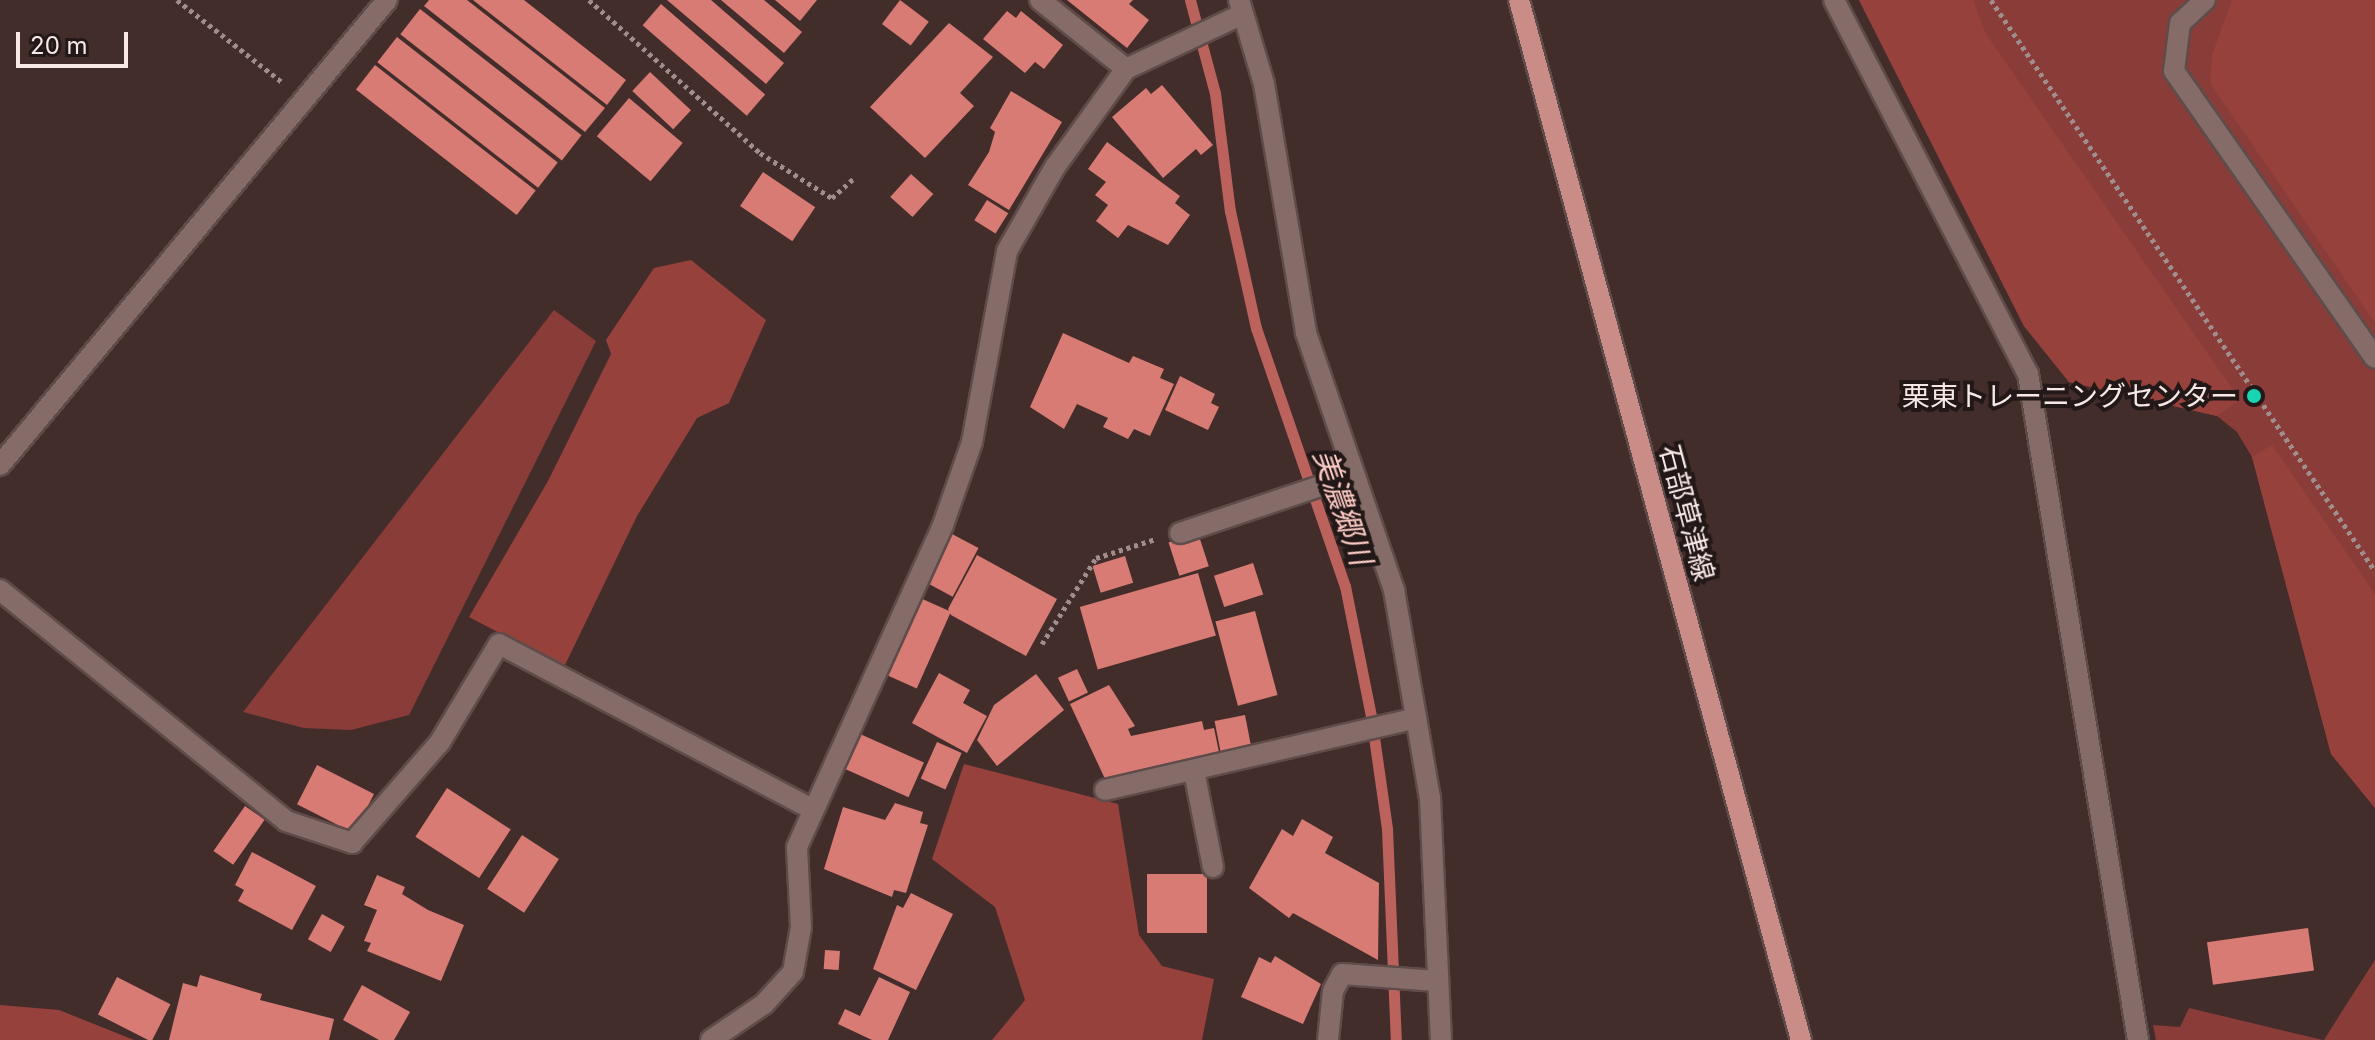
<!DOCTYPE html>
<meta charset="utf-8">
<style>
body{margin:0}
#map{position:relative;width:2375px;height:1040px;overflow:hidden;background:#432d2b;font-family:Inter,"Noto Sans JP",sans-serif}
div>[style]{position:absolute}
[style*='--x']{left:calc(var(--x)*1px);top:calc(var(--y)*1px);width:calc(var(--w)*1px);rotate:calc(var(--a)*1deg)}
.green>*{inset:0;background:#8a3c39}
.forest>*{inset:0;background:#97413d}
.stream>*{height:11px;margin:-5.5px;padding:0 5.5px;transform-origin:5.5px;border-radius:5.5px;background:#bc625d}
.building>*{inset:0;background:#d87b74;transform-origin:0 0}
.path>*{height:5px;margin-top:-2.5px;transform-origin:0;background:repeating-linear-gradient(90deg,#a08e8c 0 4px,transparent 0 8px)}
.roads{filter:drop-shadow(2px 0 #5f4c4a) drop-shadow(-2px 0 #5f4c4a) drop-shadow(0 2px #5f4c4a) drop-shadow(0 -2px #5f4c4a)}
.minor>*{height:20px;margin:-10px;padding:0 10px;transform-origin:10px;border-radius:10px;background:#856c69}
.major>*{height:20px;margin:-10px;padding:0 10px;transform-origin:10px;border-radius:10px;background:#c98c87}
.dots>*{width:22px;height:22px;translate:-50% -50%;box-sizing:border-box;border:4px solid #221817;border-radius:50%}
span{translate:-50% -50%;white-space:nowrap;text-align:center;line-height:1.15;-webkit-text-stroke:8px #221817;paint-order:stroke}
.poi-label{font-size:28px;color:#f7e8e6}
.right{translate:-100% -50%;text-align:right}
.street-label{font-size:28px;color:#f7e8e6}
.water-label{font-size:30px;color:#fdcac5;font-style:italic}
.scale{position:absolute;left:16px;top:32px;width:112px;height:36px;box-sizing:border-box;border:4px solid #f7e8e6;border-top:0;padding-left:10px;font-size:24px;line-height:28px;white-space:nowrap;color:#f7e8e6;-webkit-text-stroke:6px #221817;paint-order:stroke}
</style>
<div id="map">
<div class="green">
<div style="clip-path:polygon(1859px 0,2375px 0,2375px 808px,2331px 754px,2252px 457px,2237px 432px,2217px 416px,2069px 382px,2024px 326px)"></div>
<div style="clip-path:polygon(554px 310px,596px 341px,409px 715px,351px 730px,304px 728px,243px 712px)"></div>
<div style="clip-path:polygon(2375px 960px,2375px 1040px,2324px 1040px,2344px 1008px)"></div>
<div style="clip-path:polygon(2189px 1008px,2323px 1040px,2156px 1040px,2153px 1025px,2180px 1027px)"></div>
</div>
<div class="forest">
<div style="clip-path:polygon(1859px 0,1973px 0,1986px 34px,2240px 400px,2217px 416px,2069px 382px,2024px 326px)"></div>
<div style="clip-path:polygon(2232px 0,2375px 0,2375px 323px,2210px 83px,2212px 55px)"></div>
<div style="clip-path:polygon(691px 260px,766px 320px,729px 403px,697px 418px,637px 516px,564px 667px,469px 617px,548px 481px,611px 354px,606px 340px,654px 268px)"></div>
<div style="clip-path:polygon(2272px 445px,2375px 594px,2375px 808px,2331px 754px,2252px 457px)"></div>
<div style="clip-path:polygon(964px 764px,1118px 804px,1139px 935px,1162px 966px,1214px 979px,1202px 1040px,992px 1040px,1025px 1000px,995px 907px,932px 859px)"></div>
<div style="clip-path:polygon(0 1005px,59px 1010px,134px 1040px,0 1040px)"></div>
</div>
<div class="stream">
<div style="--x:1190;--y:0;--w:96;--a:75"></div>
<div style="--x:1215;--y:93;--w:119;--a:82.8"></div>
<div style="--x:1230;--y:211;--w:120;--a:77.5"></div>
<div style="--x:1256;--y:328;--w:273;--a:71"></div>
<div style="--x:1345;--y:586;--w:133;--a:78.7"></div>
<div style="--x:1371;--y:716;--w:114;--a:81.9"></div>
<div style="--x:1387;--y:829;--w:211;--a:87.6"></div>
</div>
<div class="building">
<div style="clip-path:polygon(429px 0,467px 0,605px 108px,585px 132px,424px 6px)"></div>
<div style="clip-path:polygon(473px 0,524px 0,626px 80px,607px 105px)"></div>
<div style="clip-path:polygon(667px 0,711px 0,784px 63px,766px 84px)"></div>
<div style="clip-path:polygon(721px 0,764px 0,802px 32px,784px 53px)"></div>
<div style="clip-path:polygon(775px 0,817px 0,800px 21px)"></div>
<div style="left:900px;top:0;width:36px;height:30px;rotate:37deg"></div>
<div style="clip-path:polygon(1067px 0,1133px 0,1129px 4px,1149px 20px,1127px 48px)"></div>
<div style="left:661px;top:4px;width:138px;height:28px;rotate:41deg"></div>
<div style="left:420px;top:9px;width:205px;height:32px;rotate:38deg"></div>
<div style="clip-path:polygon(1007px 11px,1016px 18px,1021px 11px,1063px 45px,1044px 69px,1035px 62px,1025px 73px,983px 39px)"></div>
<div style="clip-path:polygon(949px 23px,993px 57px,960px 93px,974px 106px,925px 158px,870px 107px)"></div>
<div style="left:397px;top:37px;width:204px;height:32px;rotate:38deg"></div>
<div style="left:375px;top:65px;width:204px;height:31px;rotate:38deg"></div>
<div style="left:650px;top:72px;width:56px;height:26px;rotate:43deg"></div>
<div style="clip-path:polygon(1162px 85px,1213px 145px,1201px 155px,1196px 149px,1163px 178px,1112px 117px,1146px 88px,1151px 94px)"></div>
<div style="clip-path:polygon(1011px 91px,1062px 122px,1009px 210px,968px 185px,989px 152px,995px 132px,990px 128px)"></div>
<div style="left:629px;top:98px;width:70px;height:50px;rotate:40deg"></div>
<div style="clip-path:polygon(1107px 142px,1180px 196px,1175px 203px,1190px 215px,1168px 245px,1128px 225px,1118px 238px,1096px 221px,1108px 205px,1095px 195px,1106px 182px,1088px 169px)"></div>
<div style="left:763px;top:172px;width:63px;height:41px;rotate:34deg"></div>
<div style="left:911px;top:174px;width:30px;height:31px;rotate:42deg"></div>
<div style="left:987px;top:200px;width:25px;height:24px;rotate:32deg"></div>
<div style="clip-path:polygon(1063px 333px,1129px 363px,1133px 356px,1164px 369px,1160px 378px,1174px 384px,1150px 436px,1134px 429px,1128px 439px,1103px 427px,1108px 418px,1077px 404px,1064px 429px,1030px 407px)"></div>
<div style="clip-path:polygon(1180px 376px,1215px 394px,1211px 403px,1219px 407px,1208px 430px,1165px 410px)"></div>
<div style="left:1198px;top:533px;width:35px;height:31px;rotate:72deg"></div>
<div style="left:952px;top:534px;width:30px;height:55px;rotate:28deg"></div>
<div style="clip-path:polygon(977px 555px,1057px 599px,1026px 656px,951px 615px,948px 609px)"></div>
<div style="left:1125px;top:556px;width:28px;height:34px;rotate:73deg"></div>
<div style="left:1253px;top:563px;width:33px;height:41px;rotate:72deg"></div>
<div style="left:1198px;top:573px;width:65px;height:123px;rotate:74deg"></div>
<div style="left:918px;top:597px;width:36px;height:84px;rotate:24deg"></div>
<div style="left:1255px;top:611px;width:87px;height:41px;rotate:75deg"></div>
<div style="left:1077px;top:669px;width:26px;height:21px;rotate:65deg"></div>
<div style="clip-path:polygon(939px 673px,970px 690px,963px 703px,987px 716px,967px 753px,912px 723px)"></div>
<div style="clip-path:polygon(1036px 674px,1064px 710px,997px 766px,977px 740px,994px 705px)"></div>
<div style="clip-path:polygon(1109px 685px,1135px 726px,1128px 729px,1131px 736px,1202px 721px,1204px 730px,1214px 728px,1219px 752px,1106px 781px,1070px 704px)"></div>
<div style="left:1245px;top:715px;width:31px;height:31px;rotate:79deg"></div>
<div style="left:860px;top:734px;width:70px;height:38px;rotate:24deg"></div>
<div style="left:937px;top:742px;width:27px;height:40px;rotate:24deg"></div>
<div style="left:317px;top:765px;width:64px;height:44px;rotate:27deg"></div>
<div style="left:447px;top:788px;width:76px;height:58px;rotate:33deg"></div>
<div style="clip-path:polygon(895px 803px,923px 812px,920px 823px,928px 825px,906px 893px,894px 890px,892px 897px,824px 869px,843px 807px,885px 820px)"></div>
<div style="left:245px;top:806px;width:24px;height:55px;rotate:35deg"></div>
<div style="clip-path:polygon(1302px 819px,1333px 837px,1325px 853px,1379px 883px,1378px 960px,1293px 913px,1289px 918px,1249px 888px,1282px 829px,1293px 836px)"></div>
<div style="left:522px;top:835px;width:44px;height:64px;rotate:33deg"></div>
<div style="clip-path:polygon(252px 852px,316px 886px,292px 930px,238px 901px,244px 890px,235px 885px)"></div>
<div style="left:1147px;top:874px;width:60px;height:59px"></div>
<div style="clip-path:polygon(377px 875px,405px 887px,402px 894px,428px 910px,464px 925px,441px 981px,367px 951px,371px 943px,364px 941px,377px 910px,364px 905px)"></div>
<div style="clip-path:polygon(911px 893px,953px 914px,916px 990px,873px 969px,897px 905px,903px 908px)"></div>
<div style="left:322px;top:914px;width:26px;height:29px;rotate:29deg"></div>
<div style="left:2308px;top:928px;width:43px;height:102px;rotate:82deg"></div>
<div style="left:825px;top:950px;width:15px;height:19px;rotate:4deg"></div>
<div style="clip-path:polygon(1275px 956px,1321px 984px,1303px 1024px,1241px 997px,1259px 957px,1271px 963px)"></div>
<div style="clip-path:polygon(200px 975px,262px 994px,260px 1000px,334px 1019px,329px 1040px,169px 1040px,183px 983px,197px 987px)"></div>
<div style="left:117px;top:977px;width:60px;height:42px;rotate:27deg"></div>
<div style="clip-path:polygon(879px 977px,910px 992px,888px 1040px,872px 1040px,838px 1024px,845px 1009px,860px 1016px)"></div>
<div style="clip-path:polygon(362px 985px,410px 1012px,394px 1040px,379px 1040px,343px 1020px)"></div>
</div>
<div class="path">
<div style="--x:177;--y:0;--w:133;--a:38"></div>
<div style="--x:589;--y:0;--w:229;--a:41.8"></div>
<div style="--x:760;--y:153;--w:85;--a:32"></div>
<div style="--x:832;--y:198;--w:30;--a:-42"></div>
<div style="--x:1991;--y:0;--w:688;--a:56.08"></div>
<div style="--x:1042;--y:644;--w:102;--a:-57.9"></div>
<div style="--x:1096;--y:558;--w:63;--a:-17.6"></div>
</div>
<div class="roads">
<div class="minor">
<div style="--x:1040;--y:0;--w:110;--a:38.7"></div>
<div style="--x:1239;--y:0;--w:88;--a:73.4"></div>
<div style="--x:1264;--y:84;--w:253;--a:80.4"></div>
<div style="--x:1306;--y:333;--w:272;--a:71.1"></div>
<div style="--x:1394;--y:590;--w:211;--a:80.2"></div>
<div style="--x:1430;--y:798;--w:242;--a:87.4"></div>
<div style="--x:1834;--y:0;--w:421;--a:62.6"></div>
<div style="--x:2028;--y:374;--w:675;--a:80.62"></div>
<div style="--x:2205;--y:0;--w:34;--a:137"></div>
<div style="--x:2180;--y:23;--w:48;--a:97.1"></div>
<div style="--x:2174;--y:71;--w:350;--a:55"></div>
<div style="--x:0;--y:465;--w:605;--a:-50.23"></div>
<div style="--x:1180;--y:533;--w:182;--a:-18.5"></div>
<div style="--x:0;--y:590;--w:368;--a:38.9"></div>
<div style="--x:286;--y:821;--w:70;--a:18.4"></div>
<div style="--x:352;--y:843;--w:134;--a:-48.9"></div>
<div style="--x:440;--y:742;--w:114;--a:-59"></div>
<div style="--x:499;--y:644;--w:354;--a:27.8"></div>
<div style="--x:1194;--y:771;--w:98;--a:78.8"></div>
<div style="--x:1105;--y:790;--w:319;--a:-13"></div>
<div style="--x:711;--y:1040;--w:64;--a:-34.2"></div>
<div style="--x:764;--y:1004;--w:43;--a:-47.8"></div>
<div style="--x:793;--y:972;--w:46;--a:-79.9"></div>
<div style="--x:801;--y:927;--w:80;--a:-92.9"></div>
<div style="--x:797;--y:847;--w:354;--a:-65.6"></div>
<div style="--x:943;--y:525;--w:88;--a:-70.7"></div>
<div style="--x:972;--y:442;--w:194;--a:-79.6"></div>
<div style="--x:1007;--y:251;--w:97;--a:-60.3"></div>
<div style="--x:1055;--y:167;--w:121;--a:-54.1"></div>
<div style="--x:1126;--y:69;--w:129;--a:-25.2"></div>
<div style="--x:1328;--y:1040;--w:49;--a:-84.2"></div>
<div style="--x:1333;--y:991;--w:19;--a:-62"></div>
<div style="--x:1342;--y:974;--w:95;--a:4.2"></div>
</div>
<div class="major">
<div style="--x:1519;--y:0;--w:1078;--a:74.83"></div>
</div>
</div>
<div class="dots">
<div style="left:2254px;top:396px;background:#18d5b2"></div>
</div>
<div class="poi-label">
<span class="right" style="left:2238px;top:396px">栗東トレーニングセンター</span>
</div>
<div class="street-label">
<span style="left:1687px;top:513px;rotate:75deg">石部草津線</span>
</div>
<div class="water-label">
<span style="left:1343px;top:507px;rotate:71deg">美濃郷川</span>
</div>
<div class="scale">20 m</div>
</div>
